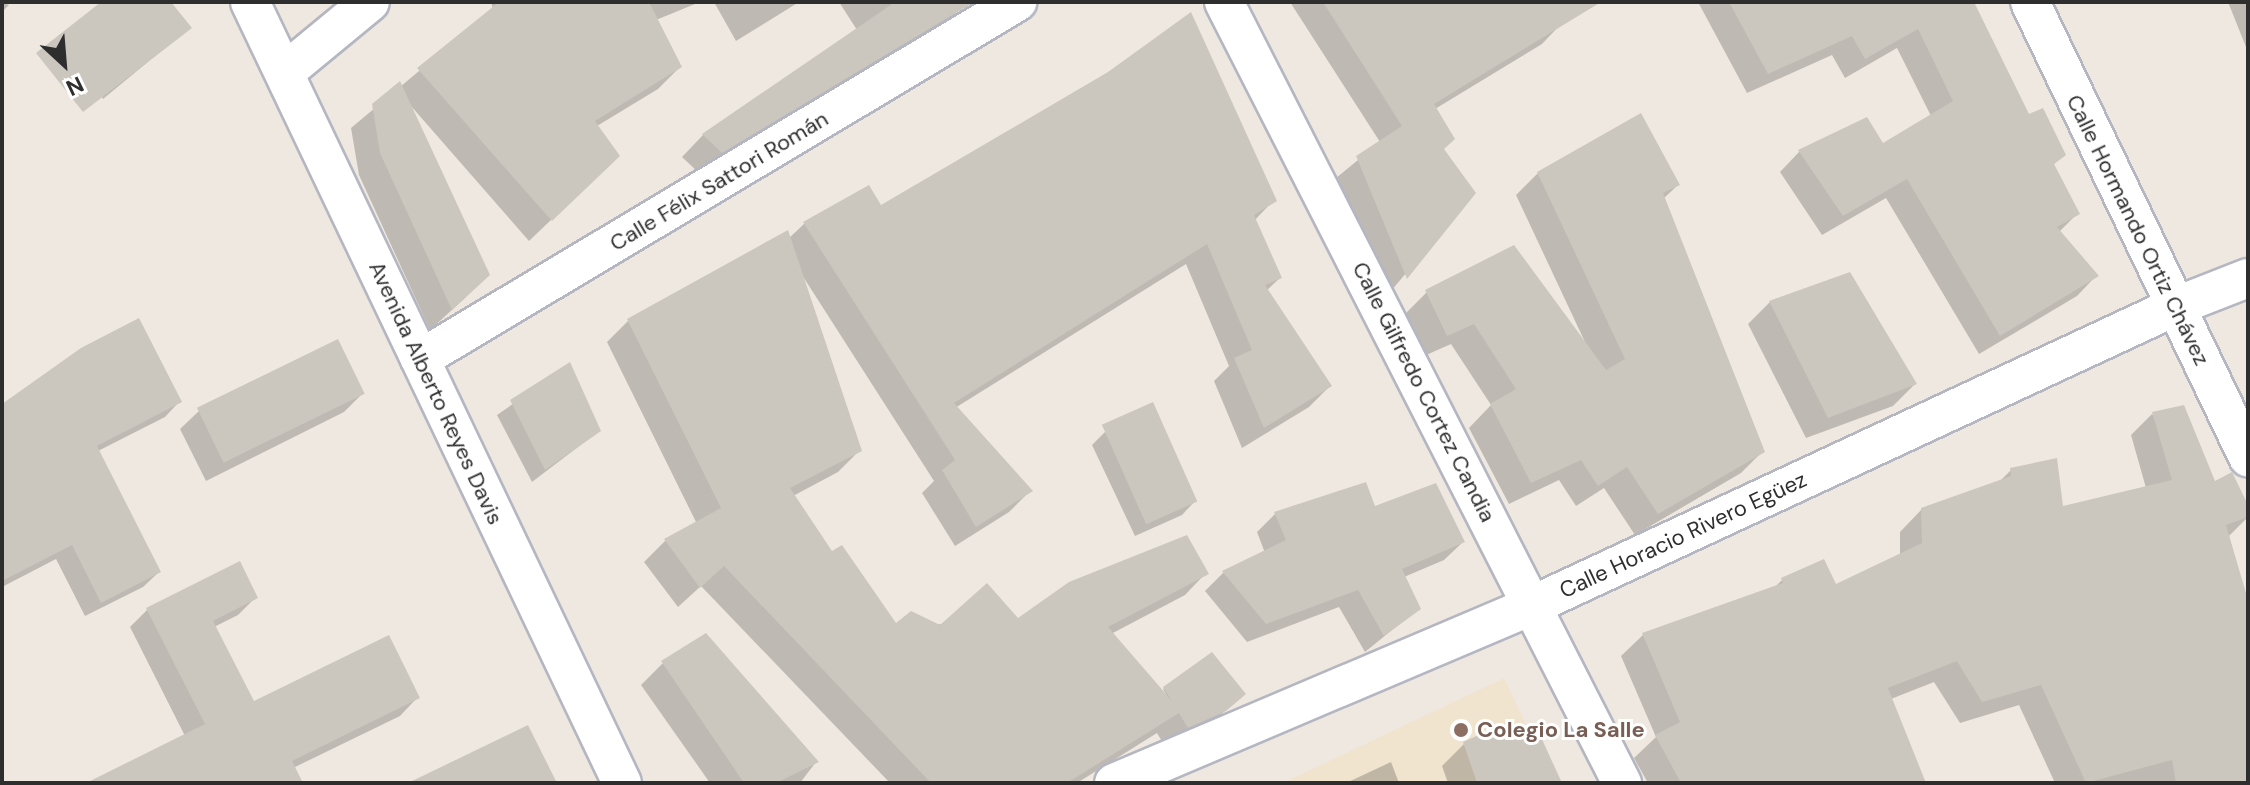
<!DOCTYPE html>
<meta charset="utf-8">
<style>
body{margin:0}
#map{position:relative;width:2250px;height:785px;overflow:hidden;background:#efe8e0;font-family:"DM Sans",sans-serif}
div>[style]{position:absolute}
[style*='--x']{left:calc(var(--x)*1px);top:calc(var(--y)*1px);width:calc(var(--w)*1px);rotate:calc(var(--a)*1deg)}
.education>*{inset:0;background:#f1e4cf}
.shadow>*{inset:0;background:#0003}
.building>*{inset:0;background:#cbc6be;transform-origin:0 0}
.roads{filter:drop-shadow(2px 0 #b4b7c1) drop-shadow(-2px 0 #b4b7c1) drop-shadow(0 2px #b4b7c1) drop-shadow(0 -2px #b4b7c1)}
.street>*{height:38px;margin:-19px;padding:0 19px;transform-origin:19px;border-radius:19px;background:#fff}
.dots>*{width:22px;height:22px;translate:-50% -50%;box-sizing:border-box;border:4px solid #fff;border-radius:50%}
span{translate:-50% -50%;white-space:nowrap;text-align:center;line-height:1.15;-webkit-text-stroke:6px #fff;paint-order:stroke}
.street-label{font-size:22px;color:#2e2e2e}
.education-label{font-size:22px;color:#785e54;font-weight:700}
.left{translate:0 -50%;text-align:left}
.frame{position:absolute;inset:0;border:4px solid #2e2e2e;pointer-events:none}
.north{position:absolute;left:24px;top:24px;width:80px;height:80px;-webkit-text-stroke:6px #fff;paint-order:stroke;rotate:154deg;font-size:22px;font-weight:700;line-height:32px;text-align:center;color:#2e2e2e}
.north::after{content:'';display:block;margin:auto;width:28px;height:36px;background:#2e2e2e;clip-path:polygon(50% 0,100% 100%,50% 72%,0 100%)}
</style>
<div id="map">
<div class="education">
<div style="clip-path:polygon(1504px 678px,1554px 783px,1283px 783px)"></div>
</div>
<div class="shadow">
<div style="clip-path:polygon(2px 2px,9px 5px,2px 12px)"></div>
<div style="clip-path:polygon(104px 2px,169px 2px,189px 28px,103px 99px,68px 34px)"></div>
<div style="clip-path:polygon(491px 2px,700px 2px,656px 20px,680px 67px,658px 89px,597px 126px,596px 177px,529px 241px,411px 106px,466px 297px,430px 330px,359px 175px,351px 128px,493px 9px)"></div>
<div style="clip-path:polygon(714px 2px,799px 2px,736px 41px)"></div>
<div style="clip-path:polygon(839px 2px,968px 2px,931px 35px,699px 173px,682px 157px,703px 135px,857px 30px)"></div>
<div style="clip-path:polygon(1290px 2px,1551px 2px,1562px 23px,1542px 44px,1435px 109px,1442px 150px,1473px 193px,1386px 297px,1336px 178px,1380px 142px)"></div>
<div style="clip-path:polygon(1698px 2px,1972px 2px,2028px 116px,2064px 155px,2052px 166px,2078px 213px,2059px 232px,2096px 276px,2077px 296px,1979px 354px,1886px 198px,1822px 235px,1780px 172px,1799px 152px,1882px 146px,1931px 116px,1897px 48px,1845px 78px,1832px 55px,1747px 93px)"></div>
<div style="clip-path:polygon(2228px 2px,2248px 2px,2248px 52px)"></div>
<div style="clip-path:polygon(1538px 173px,1678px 185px,1663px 199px,1763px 451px,1741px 473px,1635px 535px,1604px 488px,1576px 506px,1559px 480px,1509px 504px,1469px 428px,1491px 405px,1451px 344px,1424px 356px,1405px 314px,1427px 292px,1585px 342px,1516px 195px)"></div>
<div style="clip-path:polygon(868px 188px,880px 208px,1274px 200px,1254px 221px,1280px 278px,1266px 291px,1330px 386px,1309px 407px,1242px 448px,1214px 381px,1229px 366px,1186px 264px,955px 408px,1030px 491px,1009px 512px,955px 546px,922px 493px,934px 481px,802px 275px,859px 451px,838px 472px,793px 496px,831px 554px,896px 626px,1018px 621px,1206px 573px,1185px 595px,1111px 634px,1175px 710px,1163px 689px,1212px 655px,1243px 694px,1202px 732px,1166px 748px,1157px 733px,1077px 783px,890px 783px,701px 586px,678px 607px,644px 562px,665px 541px,697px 524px,607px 342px,628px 321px,788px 239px,804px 224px)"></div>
<div style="clip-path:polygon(1770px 302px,1915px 384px,1893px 406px,1806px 438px,1748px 324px)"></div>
<div style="clip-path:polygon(337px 341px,363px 393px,344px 412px,206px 481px,180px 429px,199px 411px)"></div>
<div style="clip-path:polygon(569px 365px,599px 431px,532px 482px,497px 415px)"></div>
<div style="clip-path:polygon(180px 401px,165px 417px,98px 451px,159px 572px,143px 587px,85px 616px,56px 559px,2px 587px,2px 407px)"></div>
<div style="clip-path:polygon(2152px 414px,2214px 484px,2248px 509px,2248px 517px,2229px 536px,2248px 607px,2248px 783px,2055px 783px,2019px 705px,1960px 723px,1934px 682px,1891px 699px,1924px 783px,1648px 783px,1634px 758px,1656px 737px,1621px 656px,1643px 635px,1774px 588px,1782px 580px,1835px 587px,1900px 555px,1900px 532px,1922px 509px,1998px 483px,2011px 470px,2062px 508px,2146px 488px,2131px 435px)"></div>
<div style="clip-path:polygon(1105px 432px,1195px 501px,1182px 515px,1135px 536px,1092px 445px)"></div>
<div style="clip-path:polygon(1374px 508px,1463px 542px,1444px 560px,1404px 577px,1419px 608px,1365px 652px,1339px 607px,1247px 642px,1205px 591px,1223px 573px,1265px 553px,1257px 532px,1275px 514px)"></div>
<div style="clip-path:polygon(256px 597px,238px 615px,214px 627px,253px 703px,417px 698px,400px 716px,293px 768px,300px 783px,90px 783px,185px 736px,130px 627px,147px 610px)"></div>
<div style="clip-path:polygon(663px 663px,816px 762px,800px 783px,710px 783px,641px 685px)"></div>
<div style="clip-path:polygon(1464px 744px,1560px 783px,1448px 783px,1442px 766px)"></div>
<div style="clip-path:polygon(1391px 762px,1399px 783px,1346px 783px)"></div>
</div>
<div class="building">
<div style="clip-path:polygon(101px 2px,171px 2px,192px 28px,83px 112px,36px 53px)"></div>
<div style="clip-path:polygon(499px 2px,649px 2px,682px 67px,595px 121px,620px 156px,552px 221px,417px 68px)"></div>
<div style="clip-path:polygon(895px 2px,974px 2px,722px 153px,702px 134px)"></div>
<div style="clip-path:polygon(1323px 2px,1601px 2px,1434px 104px,1455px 139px,1444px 149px,1476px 193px,1407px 279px,1356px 156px,1402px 126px)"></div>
<div style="clip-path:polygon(1729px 2px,1974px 2px,2029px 114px,2043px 108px,2066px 155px,2054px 164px,2080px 214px,2057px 227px,2099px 276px,2000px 336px,1907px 179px,1843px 216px,1798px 150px,1867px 117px,1883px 143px,1953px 101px,1918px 29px,1865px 59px,1852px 36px,1768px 74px)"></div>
<div style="clip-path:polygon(1191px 12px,1277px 201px,1254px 215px,1282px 278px,1265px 285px,1332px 386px,1264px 428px,1234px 358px,1252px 350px,1207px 244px,954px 403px,1033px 491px,976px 527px,942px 470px,955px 460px,803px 222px,869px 185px,881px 205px,1108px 72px)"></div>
<div style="clip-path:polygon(400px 81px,490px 275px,452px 310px,380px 153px,372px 104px)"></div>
<div style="clip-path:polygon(1641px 113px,1680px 185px,1663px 193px,1765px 452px,1658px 514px,1627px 467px,1598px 486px,1581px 460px,1531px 483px,1490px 404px,1516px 389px,1474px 324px,1447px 336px,1425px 290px,1514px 245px,1606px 370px,1625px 359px,1537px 172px)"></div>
<div style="clip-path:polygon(788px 230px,862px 451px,790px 488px,832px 551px,842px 545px,896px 623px,911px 611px,940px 625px,987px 583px,1018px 618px,1069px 582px,1187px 535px,1209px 574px,1108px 627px,1172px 701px,1163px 687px,1212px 652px,1246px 694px,1226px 711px,1188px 728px,1179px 713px,1067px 783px,931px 783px,724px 566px,700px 588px,664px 539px,721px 508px,627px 319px)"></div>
<div style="clip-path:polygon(1850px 272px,1917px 384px,1828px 418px,1769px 301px)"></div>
<div style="clip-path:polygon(139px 318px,182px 402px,97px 446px,161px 572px,101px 603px,72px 545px,2px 581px,2px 404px,81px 348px)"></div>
<div style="left:338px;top:339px;width:61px;height:157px;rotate:64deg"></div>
<div style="clip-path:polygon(570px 362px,601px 431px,545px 470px,510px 400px)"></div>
<div style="left:1153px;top:402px;width:109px;height:56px;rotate:66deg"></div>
<div style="clip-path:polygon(2184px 405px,2215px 481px,2232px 472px,2248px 505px,2248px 517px,2226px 525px,2248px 600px,2248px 783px,2176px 783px,2172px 760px,2086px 783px,2041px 685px,1982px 702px,1957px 661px,1888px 688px,1926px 783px,1681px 783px,1655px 735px,1680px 722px,1642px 633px,1783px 583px,1781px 578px,1824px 559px,1836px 584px,1922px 543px,1921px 508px,2011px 476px,2010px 468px,2057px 458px,2063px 506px,2172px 480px,2152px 412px)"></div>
<div style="clip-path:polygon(1366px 482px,1375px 506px,1436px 483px,1465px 542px,1402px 569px,1421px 609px,1384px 636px,1358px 590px,1266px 624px,1222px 571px,1286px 540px,1274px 512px)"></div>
<div style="clip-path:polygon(240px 561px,258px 598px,213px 621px,254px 701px,389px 635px,420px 698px,292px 761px,303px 783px,86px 783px,205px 724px,146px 608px)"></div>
<div style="clip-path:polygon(706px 633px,819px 762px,776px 783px,744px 783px,661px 661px)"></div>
<div style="clip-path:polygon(1508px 722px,1540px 735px,1562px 783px,1477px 783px,1463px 742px)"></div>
<div style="clip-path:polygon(528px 725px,557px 783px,408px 783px)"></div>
</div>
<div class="roads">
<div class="street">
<div style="--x:250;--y:2;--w:865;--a:64.53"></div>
<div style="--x:1224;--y:2;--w:877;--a:63"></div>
<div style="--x:2030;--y:2;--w:505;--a:64.4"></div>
<div style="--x:285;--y:72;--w:110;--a:-39.5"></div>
<div style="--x:420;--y:359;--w:696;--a:-30.88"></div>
<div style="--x:1114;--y:783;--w:455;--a:-23"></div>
<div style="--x:1533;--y:605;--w:707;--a:-24.93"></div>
<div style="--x:2174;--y:307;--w:79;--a:-21.4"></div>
</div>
</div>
<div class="dots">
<div style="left:1461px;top:730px;background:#8d6e63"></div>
</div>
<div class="street-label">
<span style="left:719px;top:181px;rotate:-31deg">Calle Félix Sattori Román</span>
<span style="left:2138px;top:230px;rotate:64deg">Calle Hormando Ortiz Chávez</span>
<span style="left:1424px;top:392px;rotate:63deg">Calle Gilfredo Cortez Candia</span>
<span style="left:436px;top:393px;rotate:65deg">Avenida Alberto Reyes Davis</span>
<span style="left:1683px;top:535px;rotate:-25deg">Calle Horacio Rivero Egüez</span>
</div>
<div class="education-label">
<span class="left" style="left:1477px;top:730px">Colegio La Salle</span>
</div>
<div class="frame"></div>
<div class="north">N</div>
</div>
